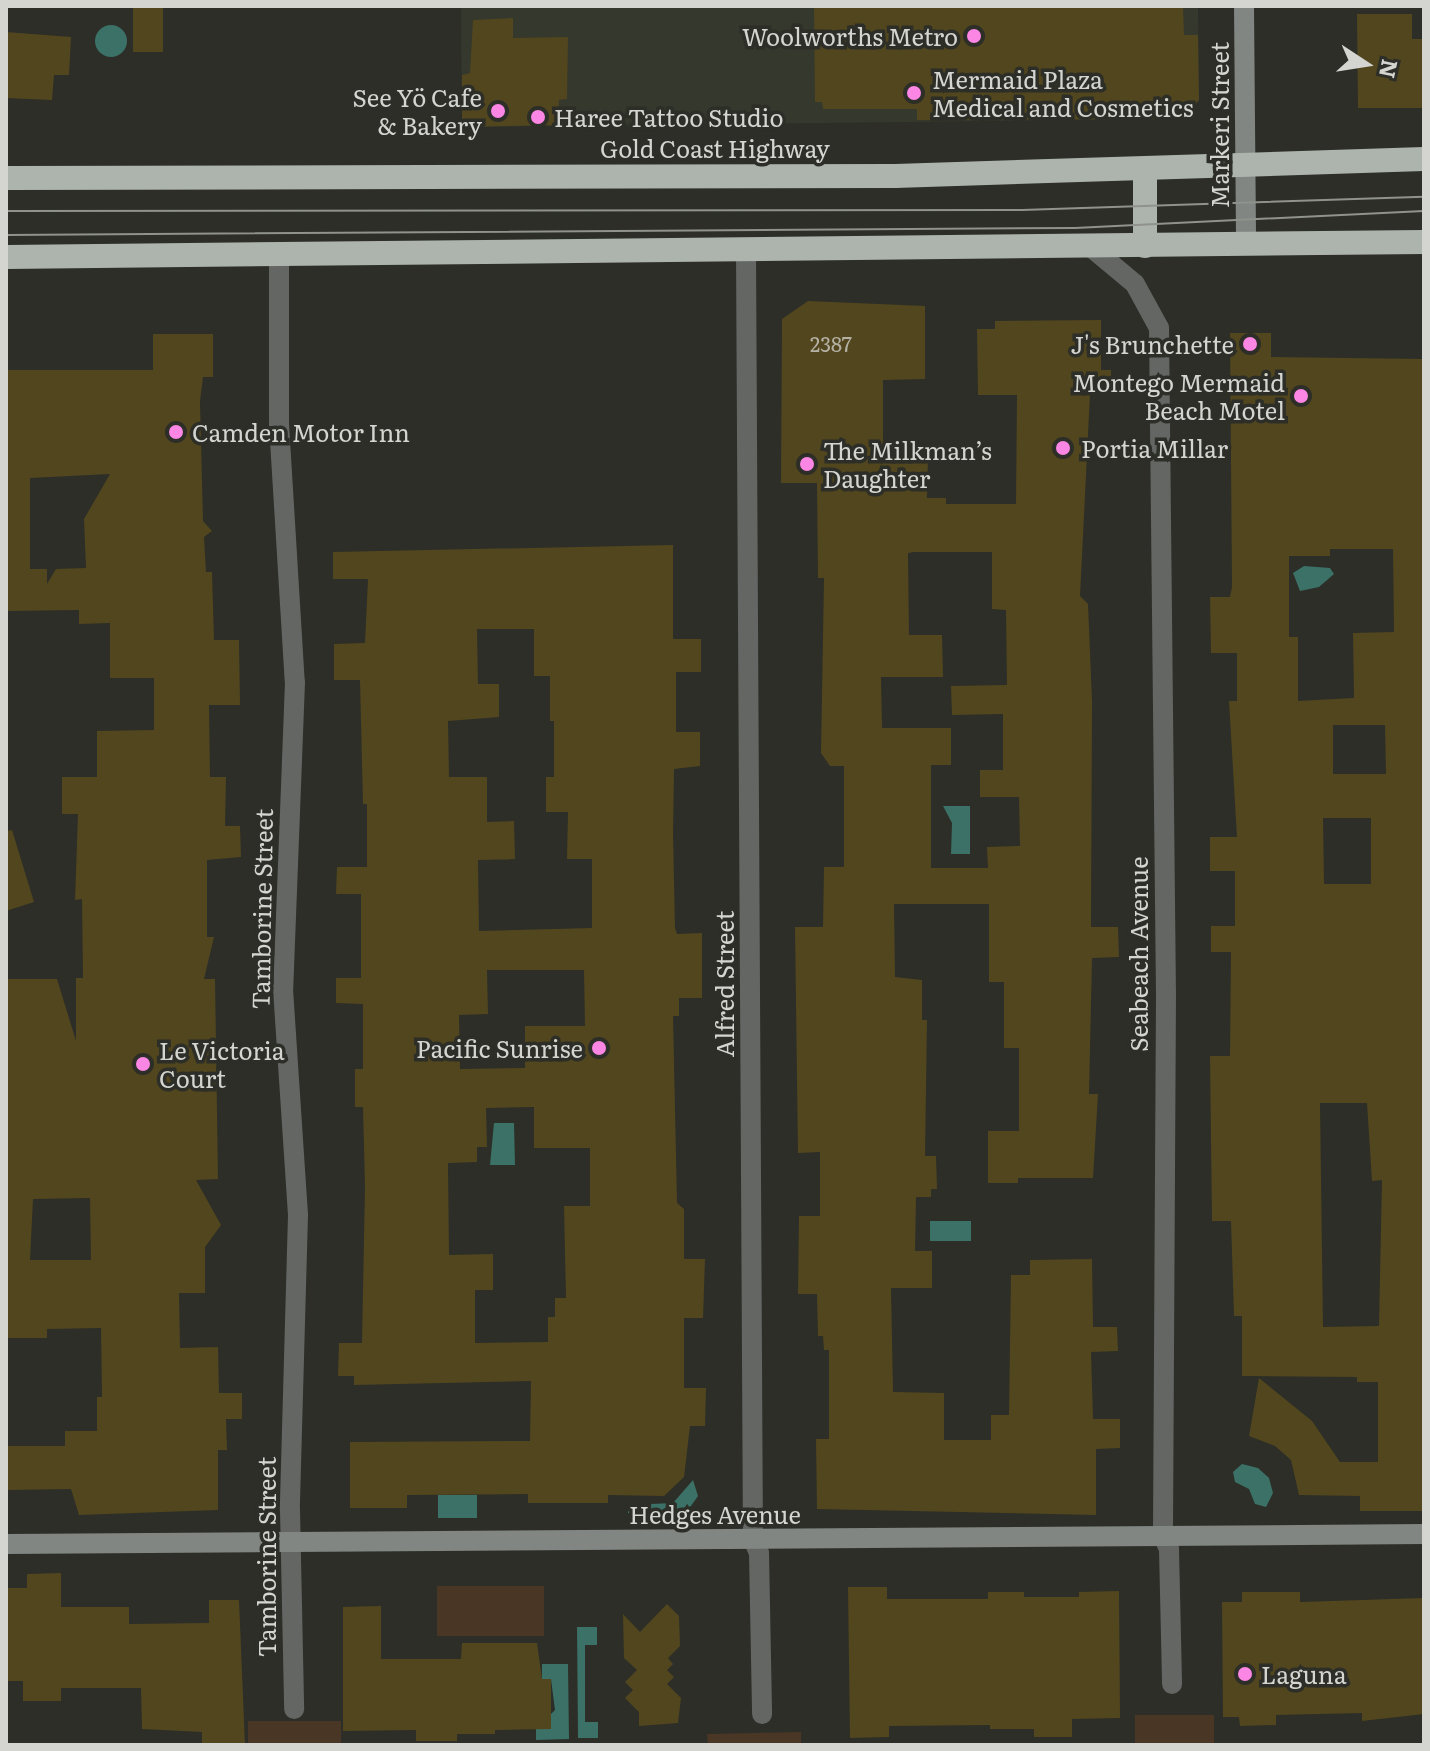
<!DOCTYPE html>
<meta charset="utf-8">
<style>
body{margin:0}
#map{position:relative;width:1430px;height:1751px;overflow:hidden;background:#2c2e27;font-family:Literata,serif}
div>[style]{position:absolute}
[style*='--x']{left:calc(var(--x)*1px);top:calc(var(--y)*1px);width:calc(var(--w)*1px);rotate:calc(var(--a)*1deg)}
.built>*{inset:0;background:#35382c}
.green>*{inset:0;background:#493625;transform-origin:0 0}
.water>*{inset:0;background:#3b7167;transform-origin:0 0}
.round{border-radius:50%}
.building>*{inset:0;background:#52461e;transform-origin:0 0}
.street>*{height:20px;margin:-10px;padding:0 10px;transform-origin:10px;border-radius:10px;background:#636663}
.secondary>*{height:20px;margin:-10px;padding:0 10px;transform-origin:10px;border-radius:10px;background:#818682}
.highway>*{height:24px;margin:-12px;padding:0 12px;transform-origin:12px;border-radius:12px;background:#adb4ae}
.tram>*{height:2px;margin:-1px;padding:0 1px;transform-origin:1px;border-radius:1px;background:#90928c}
.dots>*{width:22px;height:22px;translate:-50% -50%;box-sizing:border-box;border:4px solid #2c2e27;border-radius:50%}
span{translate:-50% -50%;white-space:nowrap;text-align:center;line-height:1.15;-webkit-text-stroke:7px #2c2e27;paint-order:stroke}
.number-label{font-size:20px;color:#b4b1a4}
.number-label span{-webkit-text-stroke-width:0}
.poi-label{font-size:24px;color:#d4d5d1}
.right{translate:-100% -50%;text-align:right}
.left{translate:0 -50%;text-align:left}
.street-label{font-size:24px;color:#d4d5d1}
.frame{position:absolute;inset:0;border:8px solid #d4d5d1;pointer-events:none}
.north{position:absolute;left:1326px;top:24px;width:80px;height:80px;-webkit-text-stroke:6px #2c2e27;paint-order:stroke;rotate:102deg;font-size:22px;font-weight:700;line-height:32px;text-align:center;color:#d4d5d1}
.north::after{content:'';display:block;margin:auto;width:28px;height:36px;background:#d4d5d1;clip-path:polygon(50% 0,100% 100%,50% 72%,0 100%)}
</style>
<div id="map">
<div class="built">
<div style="clip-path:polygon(461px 6px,1198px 6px,1199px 100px,1180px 119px,462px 127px)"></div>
</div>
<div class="green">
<div style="left:544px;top:1586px;width:50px;height:107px;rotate:90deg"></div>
<div style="left:1214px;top:1715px;width:30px;height:79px;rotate:90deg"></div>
<div style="left:341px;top:1721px;width:24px;height:93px;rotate:90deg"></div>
<div style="clip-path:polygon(801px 1732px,801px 1745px,708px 1745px,707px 1734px)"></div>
</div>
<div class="water">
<div class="round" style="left:95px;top:25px;width:32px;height:32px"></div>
<div style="clip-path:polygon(1304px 566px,1330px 568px,1334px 574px,1319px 587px,1300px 591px,1293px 573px)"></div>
<div style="clip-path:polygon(943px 806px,970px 806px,970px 854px,951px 854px,952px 823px)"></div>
<div style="clip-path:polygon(494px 1123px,514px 1123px,515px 1165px,490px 1165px)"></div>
<div style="left:930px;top:1221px;width:41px;height:20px"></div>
<div style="clip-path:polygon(1242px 1464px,1258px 1468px,1269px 1478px,1273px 1493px,1266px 1507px,1255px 1504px,1249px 1489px,1235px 1482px,1233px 1472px)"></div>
<div style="clip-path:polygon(693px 1480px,698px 1496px,686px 1513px,628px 1513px,628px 1505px,673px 1503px)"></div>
<div style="left:477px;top:1495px;width:23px;height:39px;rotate:90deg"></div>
<div style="clip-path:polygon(577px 1627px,597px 1627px,597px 1645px,585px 1645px,585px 1722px,598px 1722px,598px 1738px,578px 1738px)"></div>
<div style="clip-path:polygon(542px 1664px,568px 1664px,569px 1739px,536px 1740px,536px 1729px,555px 1710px,551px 1679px,542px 1679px)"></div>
</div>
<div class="building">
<div style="left:133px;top:6px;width:30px;height:46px"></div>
<div style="clip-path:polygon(814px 6px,1183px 6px,1184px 35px,1198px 35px,1199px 100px,1180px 119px,917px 120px,917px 109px,823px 109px,822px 102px,815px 102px)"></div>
<div style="clip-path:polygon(1357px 14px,1412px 14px,1412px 39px,1424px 39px,1424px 108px,1358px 108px)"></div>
<div style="clip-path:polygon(513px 18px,513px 38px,568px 37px,567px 99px,559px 100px,558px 125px,462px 127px,462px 75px,470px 73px,473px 20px)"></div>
<div style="clip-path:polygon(6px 32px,71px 37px,69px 75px,54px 75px,52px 100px,6px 98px)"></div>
<div style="clip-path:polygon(evenodd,808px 301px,925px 306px,925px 379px,883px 380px,883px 456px,928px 456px,927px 498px,946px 498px,946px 504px,1016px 504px,1017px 395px,978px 395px,977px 329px,995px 329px,995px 321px,1101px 320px,1101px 370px,1111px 370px,1111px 394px,1090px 394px,1080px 596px,1088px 604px,1092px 701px,1091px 927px,1118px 927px,1119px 957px,1092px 958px,1089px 1094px,1098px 1094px,1093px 1178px,1018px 1178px,1018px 1183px,988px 1183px,988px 1131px,1019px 1131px,1019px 1048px,1004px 1048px,1004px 982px,989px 982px,989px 904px,894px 904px,895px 977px,922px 980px,922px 1020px,927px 1020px,925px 1156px,936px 1156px,937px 1189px,931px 1189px,931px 1197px,916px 1197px,915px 1251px,932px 1251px,932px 1288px,891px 1288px,893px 1392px,944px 1393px,944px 1440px,991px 1440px,991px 1415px,1009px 1415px,1011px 1275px,1030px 1275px,1030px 1260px,1092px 1259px,1093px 1327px,1117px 1327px,1118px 1351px,1091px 1352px,1093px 1419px,1120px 1419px,1120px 1448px,1096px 1449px,1096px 1515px,817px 1509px,816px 1439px,829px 1439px,829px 1350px,824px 1350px,823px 1336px,818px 1336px,817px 1294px,798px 1294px,799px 1216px,820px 1216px,820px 1152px,798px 1153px,795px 927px,823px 927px,824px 867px,844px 867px,844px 766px,830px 766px,821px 753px,824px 578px,818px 578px,817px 483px,781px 483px,782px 319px,808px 301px,914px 552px,992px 552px,992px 609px,1006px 610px,1007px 685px,951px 686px,952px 715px,1003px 714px,1003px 770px,980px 770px,980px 797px,1019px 797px,1020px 846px,987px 847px,988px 868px,931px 868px,931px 765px,951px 765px,951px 728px,882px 728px,881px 677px,943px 677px,942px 635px,909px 635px,908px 553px,914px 552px)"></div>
<div style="clip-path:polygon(evenodd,1230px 333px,1271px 333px,1271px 357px,1424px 359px,1424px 1511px,1360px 1511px,1360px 1496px,1299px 1495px,1291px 1460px,1275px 1446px,1249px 1436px,1259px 1378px,1312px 1421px,1340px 1462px,1378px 1462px,1378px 1382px,1357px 1382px,1357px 1377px,1242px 1376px,1242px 1316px,1234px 1316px,1231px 1221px,1212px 1221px,1210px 1056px,1230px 1056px,1231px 952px,1211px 952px,1211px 926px,1235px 926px,1235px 871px,1210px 871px,1210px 837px,1237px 837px,1229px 701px,1237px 701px,1237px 653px,1211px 653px,1210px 597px,1230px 597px,1232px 587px,1230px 333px,1330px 549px,1393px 549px,1394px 632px,1353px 633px,1354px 698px,1298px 701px,1298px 637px,1289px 637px,1289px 556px,1330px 556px,1330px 549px,1230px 333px,1333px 725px,1385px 725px,1386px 774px,1333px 774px,1333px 725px,1230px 333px,1323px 818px,1371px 818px,1371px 884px,1324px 884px,1323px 818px,1230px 333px,1320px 1103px,1367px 1103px,1372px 1181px,1382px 1180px,1379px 1326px,1323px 1327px,1320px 1103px)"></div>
<div style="clip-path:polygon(evenodd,153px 334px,213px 334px,213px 377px,203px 377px,200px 401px,203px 521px,212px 531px,204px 537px,206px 572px,212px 572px,214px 640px,239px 640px,240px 705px,209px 705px,210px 777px,226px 777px,225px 826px,240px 826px,241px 857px,207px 860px,207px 937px,214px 937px,204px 979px,215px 979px,218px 1179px,196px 1180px,221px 1225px,205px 1247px,205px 1293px,179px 1293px,180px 1348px,218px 1347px,219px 1393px,242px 1393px,242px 1419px,226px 1419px,227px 1450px,218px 1450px,218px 1510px,79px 1515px,71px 1489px,6px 1490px,6px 1446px,65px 1446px,65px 1431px,97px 1431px,97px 1397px,102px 1397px,101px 1328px,47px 1329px,47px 1338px,6px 1338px,6px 979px,57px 979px,76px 1041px,76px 978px,83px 978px,82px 899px,75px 900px,78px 814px,62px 814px,62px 777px,97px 777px,97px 731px,154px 730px,154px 678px,110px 678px,110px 623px,79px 624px,79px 610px,6px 611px,6px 370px,153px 370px,153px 334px,110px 474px,84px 519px,86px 568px,56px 569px,47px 584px,47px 569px,30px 569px,30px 478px,110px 474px,153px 334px,90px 1198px,91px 1260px,30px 1260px,33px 1199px,90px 1198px)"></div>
<div style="clip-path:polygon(evenodd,673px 545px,673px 639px,701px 639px,701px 672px,676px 672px,676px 732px,700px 732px,700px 766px,674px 769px,673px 833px,675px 928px,677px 934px,702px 933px,702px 998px,679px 998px,679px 1016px,673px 1016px,677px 1203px,684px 1209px,684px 1259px,705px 1259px,703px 1318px,684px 1318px,684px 1388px,706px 1388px,705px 1426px,690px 1426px,684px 1477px,664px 1496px,608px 1495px,608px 1503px,528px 1503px,528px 1494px,407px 1495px,407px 1508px,350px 1508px,350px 1442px,530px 1441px,531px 1381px,354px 1385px,354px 1376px,338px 1376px,339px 1343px,362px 1343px,365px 1187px,363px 1107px,355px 1107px,355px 1069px,363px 1069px,363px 1004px,336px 1003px,336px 978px,361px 978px,361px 894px,336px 894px,337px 867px,367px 867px,367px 804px,363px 804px,360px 680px,334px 680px,334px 644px,365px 643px,368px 579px,333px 579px,333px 552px,673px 545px,477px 629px,534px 629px,534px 676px,550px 676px,550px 721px,554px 721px,554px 777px,546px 777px,546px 812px,568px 812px,567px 859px,592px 859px,592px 928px,479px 931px,478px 860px,515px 859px,514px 821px,487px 822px,487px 777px,449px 777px,448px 721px,499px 717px,499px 684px,478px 684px,477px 629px,673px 545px,487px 970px,584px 970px,585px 1026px,525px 1026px,525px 1068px,460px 1069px,459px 1015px,488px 1014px,487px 970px,673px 545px,534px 1107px,534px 1148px,590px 1148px,590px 1206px,564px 1206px,566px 1298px,555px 1298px,555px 1317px,548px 1317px,548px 1342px,475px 1343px,475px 1290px,493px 1290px,493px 1254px,449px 1255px,448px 1163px,477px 1162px,477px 1147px,487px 1147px,486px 1108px,534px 1107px)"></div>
<div style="clip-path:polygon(12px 830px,34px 902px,6px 911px,6px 831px)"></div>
<div style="clip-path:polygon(61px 1573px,61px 1607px,129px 1607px,129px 1624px,209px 1623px,209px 1600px,239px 1600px,245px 1745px,202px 1745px,202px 1732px,142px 1729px,141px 1688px,61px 1688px,61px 1701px,23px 1701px,23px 1681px,6px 1681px,6px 1588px,27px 1588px,27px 1574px)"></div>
<div style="clip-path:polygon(848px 1587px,887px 1587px,887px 1599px,988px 1599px,988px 1592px,1024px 1592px,1024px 1597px,1079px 1597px,1079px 1592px,1119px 1591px,1120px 1718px,1072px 1719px,1072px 1737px,1034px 1737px,1034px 1729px,990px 1729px,990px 1725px,889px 1726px,889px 1737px,850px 1738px)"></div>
<div style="clip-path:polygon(1242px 1592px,1300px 1592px,1300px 1602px,1424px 1598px,1424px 1714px,1362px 1721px,1362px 1713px,1276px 1715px,1276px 1725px,1240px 1726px,1239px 1717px,1223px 1717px,1222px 1602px,1242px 1602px)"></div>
<div style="clip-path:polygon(667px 1604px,679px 1616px,680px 1646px,668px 1658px,673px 1664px,667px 1670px,674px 1677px,667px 1684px,681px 1698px,678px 1723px,639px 1726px,639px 1712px,625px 1698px,633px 1690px,625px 1682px,637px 1670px,624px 1658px,623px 1614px,640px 1632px)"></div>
<div style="clip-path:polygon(381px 1606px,381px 1659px,461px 1659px,462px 1643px,537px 1643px,542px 1679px,551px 1679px,551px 1729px,495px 1730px,495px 1734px,457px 1734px,457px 1741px,416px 1741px,416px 1730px,343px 1731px,343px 1607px)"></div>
</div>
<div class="street">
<div style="--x:1092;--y:248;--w:56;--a:39.9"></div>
<div style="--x:1135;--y:284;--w:50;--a:61.4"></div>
<div style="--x:1159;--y:328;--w:666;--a:89.4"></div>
<div style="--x:1166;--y:994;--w:542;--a:90.32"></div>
<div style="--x:1163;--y:1536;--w:14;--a:65"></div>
<div style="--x:1169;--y:1549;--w:135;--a:88.7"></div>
<div style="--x:746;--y:251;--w:1288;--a:89.69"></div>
<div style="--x:753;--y:1539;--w:15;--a:67"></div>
<div style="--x:759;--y:1553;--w:161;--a:88.9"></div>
<div style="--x:279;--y:255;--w:169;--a:90"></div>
<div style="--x:279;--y:424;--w:258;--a:86.5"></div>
<div style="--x:295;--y:682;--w:307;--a:92.2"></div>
<div style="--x:283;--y:989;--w:226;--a:86.2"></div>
<div style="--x:298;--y:1215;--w:295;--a:91.6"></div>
<div style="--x:290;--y:1510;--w:199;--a:88.8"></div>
</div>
<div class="secondary">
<div style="--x:1244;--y:6;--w:238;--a:89.5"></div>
<div style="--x:6;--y:1544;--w:1418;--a:-0.4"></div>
</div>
<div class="highway">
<div style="--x:1145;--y:170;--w:76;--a:90"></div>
<div style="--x:6;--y:178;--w:889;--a:-0.13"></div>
<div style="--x:895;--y:176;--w:529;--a:-1.84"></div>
<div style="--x:6;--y:257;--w:1418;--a:-0.61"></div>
</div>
<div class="tram">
<div style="--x:6;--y:211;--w:1016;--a:-0.06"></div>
<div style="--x:1022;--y:210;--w:402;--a:-1.9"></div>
<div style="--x:6;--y:235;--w:1069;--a:-0.38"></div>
<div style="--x:1075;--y:228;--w:349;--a:-2.8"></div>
</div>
<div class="dots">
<div style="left:974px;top:36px;background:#fb86e4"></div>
<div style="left:914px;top:93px;background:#fb86e4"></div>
<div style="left:498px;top:111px;background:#fb86e4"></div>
<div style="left:538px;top:117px;background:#fb86e4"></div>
<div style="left:1250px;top:344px;background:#fb86e4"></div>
<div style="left:1301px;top:396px;background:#fb86e4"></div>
<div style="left:176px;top:432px;background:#fb86e4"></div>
<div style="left:1063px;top:448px;background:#fb86e4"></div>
<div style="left:807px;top:464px;background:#fb86e4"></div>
<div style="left:599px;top:1048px;background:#fb86e4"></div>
<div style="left:143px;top:1064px;background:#fb86e4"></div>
<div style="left:1245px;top:1674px;background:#fb86e4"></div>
</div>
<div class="number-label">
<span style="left:831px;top:343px">2387</span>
</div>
<div class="poi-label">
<span class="right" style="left:958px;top:36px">Woolworths Metro</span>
<span class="left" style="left:932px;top:93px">Mermaid Plaza<br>Medical and Cosmetics</span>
<span class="right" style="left:482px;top:111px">See Yö Cafe<br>&amp; Bakery</span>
<span class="left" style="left:554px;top:117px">Haree Tattoo Studio</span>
<span class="right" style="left:1234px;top:344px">J's Brunchette</span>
<span class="right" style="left:1285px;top:396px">Montego Mermaid<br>Beach Motel</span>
<span class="left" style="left:192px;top:432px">Camden Motor Inn</span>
<span class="left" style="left:1081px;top:448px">Portia Millar</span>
<span class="left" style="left:823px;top:464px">The Milkman’s<br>Daughter</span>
<span class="right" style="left:583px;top:1048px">Pacific Sunrise</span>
<span class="left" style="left:159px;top:1064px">Le Victoria<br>Court</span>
<span class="left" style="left:1261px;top:1674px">Laguna</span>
</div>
<div class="street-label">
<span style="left:1219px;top:125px;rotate:-90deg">Markeri Street</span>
<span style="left:715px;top:148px">Gold Coast Highway</span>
<span style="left:261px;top:909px;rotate:-89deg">Tamborine Street</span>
<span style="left:1138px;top:954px;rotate:-90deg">Seabeach Avenue</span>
<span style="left:724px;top:984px;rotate:-90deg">Alfred Street</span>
<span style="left:715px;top:1514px">Hedges Avenue</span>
<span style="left:266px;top:1557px;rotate:-90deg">Tamborine Street</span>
</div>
<div class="frame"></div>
<div class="north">N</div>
</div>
